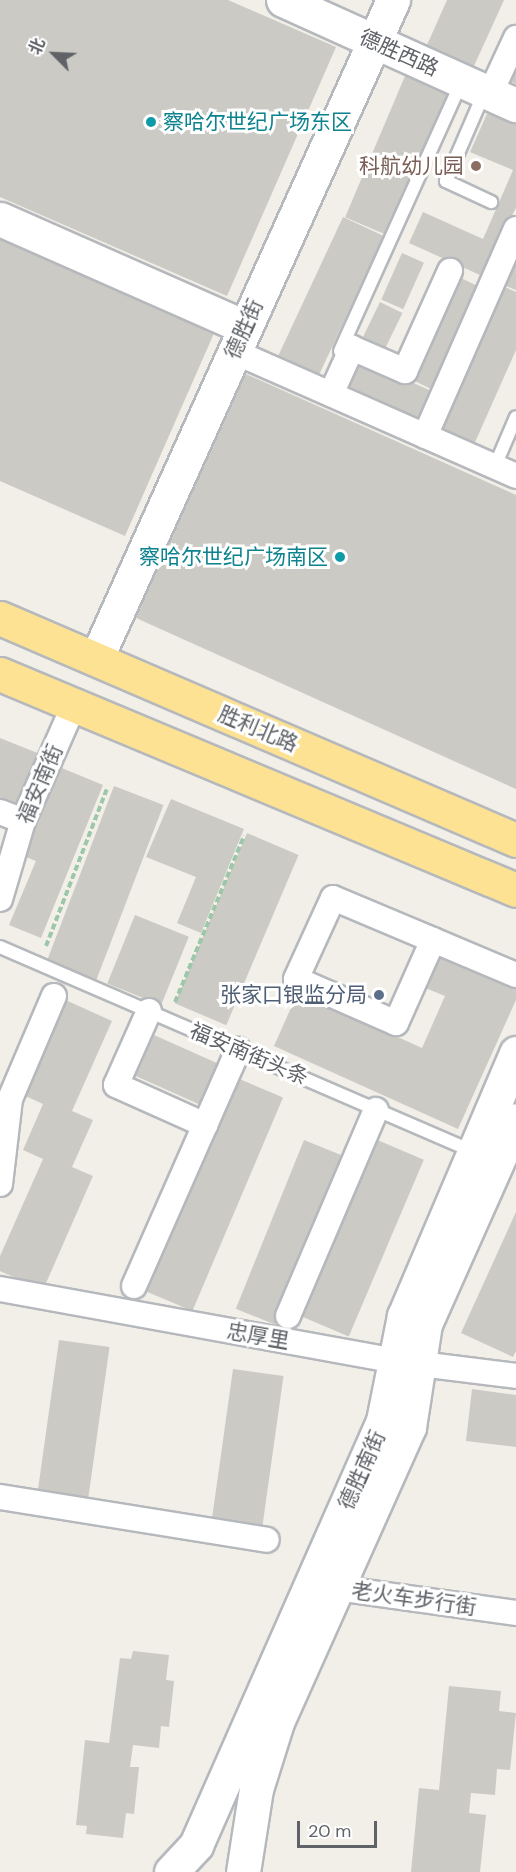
<!DOCTYPE html>
<meta charset="utf-8">
<style>
body{margin:0}
#map{position:relative;width:516px;height:1872px;overflow:hidden;background:#f1efe8;font-family:"DM Sans","Noto Sans SC",sans-serif}
div>[style]{position:absolute}
[style*='--x']{left:calc(var(--x)*1px);top:calc(var(--y)*1px);width:calc(var(--w)*1px);rotate:calc(var(--a)*1deg)}
.building>*{inset:0;background:#cccac5;transform-origin:0 0}
.path>*{height:4px;margin-top:-2px;transform-origin:0;background:repeating-linear-gradient(90deg,#9cc7a9 0 6px,transparent 0 9px)}
.roads{filter:drop-shadow(2px 0 #b5b8bc) drop-shadow(-2px 0 #b5b8bc) drop-shadow(0 2px #b5b8bc) drop-shadow(0 -2px #b5b8bc)}
.lane>*{height:12px;margin:-6px;padding:0 6px;transform-origin:6px;border-radius:6px;background:#fff}
.street>*{height:24px;margin:-12px;padding:0 12px;transform-origin:12px;border-radius:12px;background:#fff}
.secondary>*{height:33px;margin:-16.5px;padding:0 16.5px;transform-origin:16.5px;border-radius:16.5px;background:#fff}
.highway>*{height:33px;margin:-16.5px;padding:0 16.5px;transform-origin:16.5px;border-radius:16.5px;background:#fde293}
.dots>*{width:16px;height:16px;translate:-50% -50%;box-sizing:border-box;border:3px solid #fff;border-radius:50%}
span{translate:-50% -50%;white-space:nowrap;text-align:center;line-height:1.15;-webkit-text-stroke:6px #fff;paint-order:stroke}
.street-label{font-size:21px;color:#5f6368}
.culture-label{font-size:21px;color:#0d838f}
.left{translate:0 -50%;text-align:left}
.right{translate:-100% -50%;text-align:right}
.education-label{font-size:21px;color:#785e54}
.service-label{font-size:21px;color:#4e5e75}
.north{position:absolute;left:24px;top:24px;width:60px;height:60px;-webkit-text-stroke:4px #fff;paint-order:stroke;rotate:294deg;font-size:16px;font-weight:700;line-height:24px;text-align:center;color:#5f6368}
.north::after{content:'';display:block;margin:auto;width:21px;height:27px;background:#5f6368;clip-path:polygon(50% 0,100% 100%,50% 72%,0 100%)}
.scale{position:absolute;left:297px;top:1821px;width:80px;height:27px;box-sizing:border-box;border:3px solid #5f6368;border-top:0;padding-left:8px;font-size:18px;line-height:21px;white-space:nowrap;color:#5f6368;-webkit-text-stroke:4px #fff;paint-order:stroke}
</style>
<div id="map">
<div class="building">
<div style="clip-path:polygon(0 0,228px 0,336px 47px,227px 296px,0 197px)"></div>
<div style="clip-path:polygon(447px 0,504px 0,474px 66px,427px 45px)"></div>
<div style="clip-path:polygon(516px 49px,516px 84px,503px 78px)"></div>
<div style="left:408px;top:69px;width:46px;height:161px;rotate:23deg"></div>
<div style="clip-path:polygon(490px 107px,516px 118px,516px 208px,480px 275px,409px 243px,423px 212px,483px 239px,513px 170px,470px 152px)"></div>
<div style="left:343px;top:217px;width:45px;height:162px;rotate:25deg"></div>
<div style="clip-path:polygon(0 236px,215px 331px,125px 536px,0 481px)"></div>
<div style="clip-path:polygon(516px 237px,516px 290px,496px 282px)"></div>
<div style="left:402px;top:253px;width:24px;height:51px;rotate:24deg"></div>
<div style="left:457px;top:276px;width:28px;height:113px;rotate:26deg"></div>
<div style="clip-path:polygon(496px 283px,516px 292px,516px 350px,472px 449px,431px 431px)"></div>
<div style="left:380px;top:302px;width:25px;height:48px;rotate:26deg"></div>
<div style="left:353px;top:356px;width:95px;height:37px;rotate:24deg"></div>
<div style="clip-path:polygon(246px 374px,516px 495px,516px 789px,136px 618px)"></div>
<div style="clip-path:polygon(0 738px,40px 754px,17px 811px,0 804px)"></div>
<div style="clip-path:polygon(57px 766px,103px 785px,41px 938px,9px 925px,36px 861px,21px 855px)"></div>
<div style="left:114px;top:786px;width:53px;height:189px;rotate:21deg"></div>
<div style="clip-path:polygon(171px 799px,244px 829px,201px 933px,177px 923px,196px 877px,146px 857px)"></div>
<div style="left:247px;top:833px;width:56px;height:185px;rotate:23deg"></div>
<div style="left:135px;top:915px;width:58px;height:74px;rotate:22deg"></div>
<div style="clip-path:polygon(439px 952px,516px 986px,516px 1000px,458px 1129px,274px 1046px,298px 992px,422px 1048px,445px 996px,423px 987px)"></div>
<div style="clip-path:polygon(61px 998px,112px 1021px,72px 1111px,93px 1120px,72px 1167px,93px 1176px,43px 1290px,0 1271px,0 1256px,43px 1159px,23px 1150px,43px 1104px,19px 1093px)"></div>
<div style="left:154px;top:1035px;width:73px;height:45px;rotate:24deg"></div>
<div style="left:237px;top:1078px;width:50px;height:232px;rotate:23deg"></div>
<div style="left:375px;top:1139px;width:53px;height:192px;rotate:23deg"></div>
<div style="left:304px;top:1140px;width:42px;height:182px;rotate:22deg"></div>
<div style="clip-path:polygon(516px 1212px,516px 1351px,513px 1357px,461px 1333px)"></div>
<div style="left:59px;top:1340px;width:51px;height:160px;rotate:8deg"></div>
<div style="left:233px;top:1369px;width:51px;height:160px;rotate:8deg"></div>
<div style="clip-path:polygon(472px 1389px,516px 1395px,516px 1447px,466px 1441px)"></div>
<div style="clip-path:polygon(133px 1651px,169px 1655px,166px 1680px,174px 1681px,169px 1727px,161px 1726px,159px 1748px,133px 1745px,130px 1767px,139px 1767px,134px 1814px,126px 1813px,123px 1838px,86px 1834px,87px 1826px,76px 1825px,85px 1740px,109px 1743px,120px 1658px,131px 1659px)"></div>
<div style="clip-path:polygon(449px 1686px,501px 1691px,499px 1711px,516px 1713px,510px 1770px,497px 1769px,495px 1795px,471px 1793px,469px 1813px,486px 1815px,480px 1872px,411px 1872px,419px 1788px,439px 1790px)"></div>
</div>
<div class="path">
<div style="--x:46;--y:946;--w:168;--a:-68.8"></div>
<div style="--x:175;--y:1002;--w:180;--a:-67.4"></div>
</div>
<div class="roads">
<div class="lane">
<div style="--x:484;--y:93;--w:96;--a:113.4"></div>
<div style="--x:446;--y:181;--w:50;--a:25"></div>
<div style="--x:340;--y:351;--w:294;--a:-65.7"></div>
<div style="--x:495;--y:466;--w:53;--a:-66.8"></div>
<div style="--x:0;--y:947;--w:514;--a:23.37"></div>
</div>
<div class="street">
<div style="--x:490;--y:94;--w:62;--a:-65.1"></div>
<div style="--x:235;--y:352;--w:307;--a:23.8"></div>
<div style="--x:331;--y:394;--w:51;--a:-65.5"></div>
<div style="--x:352;--y:348;--w:58;--a:23.5"></div>
<div style="--x:405;--y:371;--w:110;--a:-65.8"></div>
<div style="--x:425;--y:436;--w:226;--a:-66.3"></div>
<div style="--x:0;--y:812;--w:25;--a:21"></div>
<div style="--x:0;--y:899;--w:81;--a:-73.6"></div>
<div style="--x:23;--y:821;--w:127;--a:-66.3"></div>
<div style="--x:433;--y:940;--w:91;--a:114"></div>
<div style="--x:396;--y:1023;--w:109;--a:-156.3"></div>
<div style="--x:296;--y:979;--w:89;--a:-65.4"></div>
<div style="--x:333;--y:898;--w:108;--a:22.8"></div>
<div style="--x:433;--y:940;--w:90;--a:22.9"></div>
<div style="--x:149;--y:1011;--w:81;--a:114"></div>
<div style="--x:116;--y:1085;--w:98;--a:24.2"></div>
<div style="--x:0;--y:1184;--w:86;--a:-83.3"></div>
<div style="--x:10;--y:1099;--w:112;--a:-66.9"></div>
<div style="--x:134;--y:1286;--w:258;--a:-66.2"></div>
<div style="--x:0;--y:1289;--w:402;--a:10.3"></div>
<div style="--x:396;--y:1361;--w:121;--a:7.1"></div>
<div style="--x:288;--y:1316;--w:224;--a:-66.9"></div>
<div style="--x:0;--y:1497;--w:270;--a:9.1"></div>
<div style="--x:322;--y:1586;--w:196;--a:7.9"></div>
</div>
<div class="secondary">
<div style="--x:283;--y:0;--w:256;--a:24.3"></div>
<div style="--x:0;--y:219;--w:268;--a:23.8"></div>
<div style="--x:96;--y:659;--w:723;--a:-65.74"></div>
<div style="--x:171;--y:1872;--w:37;--a:-47"></div>
<div style="--x:196;--y:1845;--w:463;--a:-66.2"></div>
<div style="--x:383;--y:1421;--w:107;--a:-78.7"></div>
<div style="--x:404;--y:1316;--w:286;--a:-66.9"></div>
<div style="--x:243;--y:1872;--w:84;--a:-81.1"></div>
<div style="--x:256;--y:1789;--w:70;--a:-72.6"></div>
<div style="--x:277;--y:1722;--w:323;--a:-65.9"></div>
<div style="--x:409;--y:1427;--w:104;--a:-81.2"></div>
<div style="--x:425;--y:1324;--w:223;--a:-66"></div>
</div>
<div class="highway">
<div style="--x:0;--y:618;--w:562;--a:23.28"></div>
<div style="--x:0;--y:674;--w:559;--a:22.71"></div>
</div>
</div>
<div class="dots">
<div style="left:151px;top:122px;background:#0f9aa8"></div>
<div style="left:476px;top:166px;background:#8d6e63"></div>
<div style="left:340px;top:557px;background:#0f9aa8"></div>
<div style="left:379px;top:995px;background:#5c6f8a"></div>
</div>
<div class="street-label">
<span style="left:399px;top:53px;rotate:24deg">德胜西路</span>
<span style="left:244px;top:329px;rotate:-66deg">德胜街</span>
<span style="left:258px;top:729px;rotate:23deg">胜利北路</span>
<span style="left:40px;top:784px;rotate:-67deg">福安南街</span>
<span style="left:249px;top:1054px;rotate:23deg">福安南街头条</span>
<span style="left:258px;top:1336px;rotate:10deg">忠厚里</span>
<span style="left:362px;top:1470px;rotate:-66deg">德胜南街</span>
<span style="left:414px;top:1599px;rotate:8deg">老火车步行街</span>
</div>
<div class="culture-label">
<span class="left" style="left:163px;top:122px">察哈尔世纪广场东区</span>
<span class="right" style="left:328px;top:557px">察哈尔世纪广场南区</span>
</div>
<div class="education-label">
<span class="right" style="left:464px;top:166px">科航幼儿园</span>
</div>
<div class="service-label">
<span class="right" style="left:367px;top:995px">张家口银监分局</span>
</div>
<div class="north">北</div>
<div class="scale">20 m</div>
</div>
